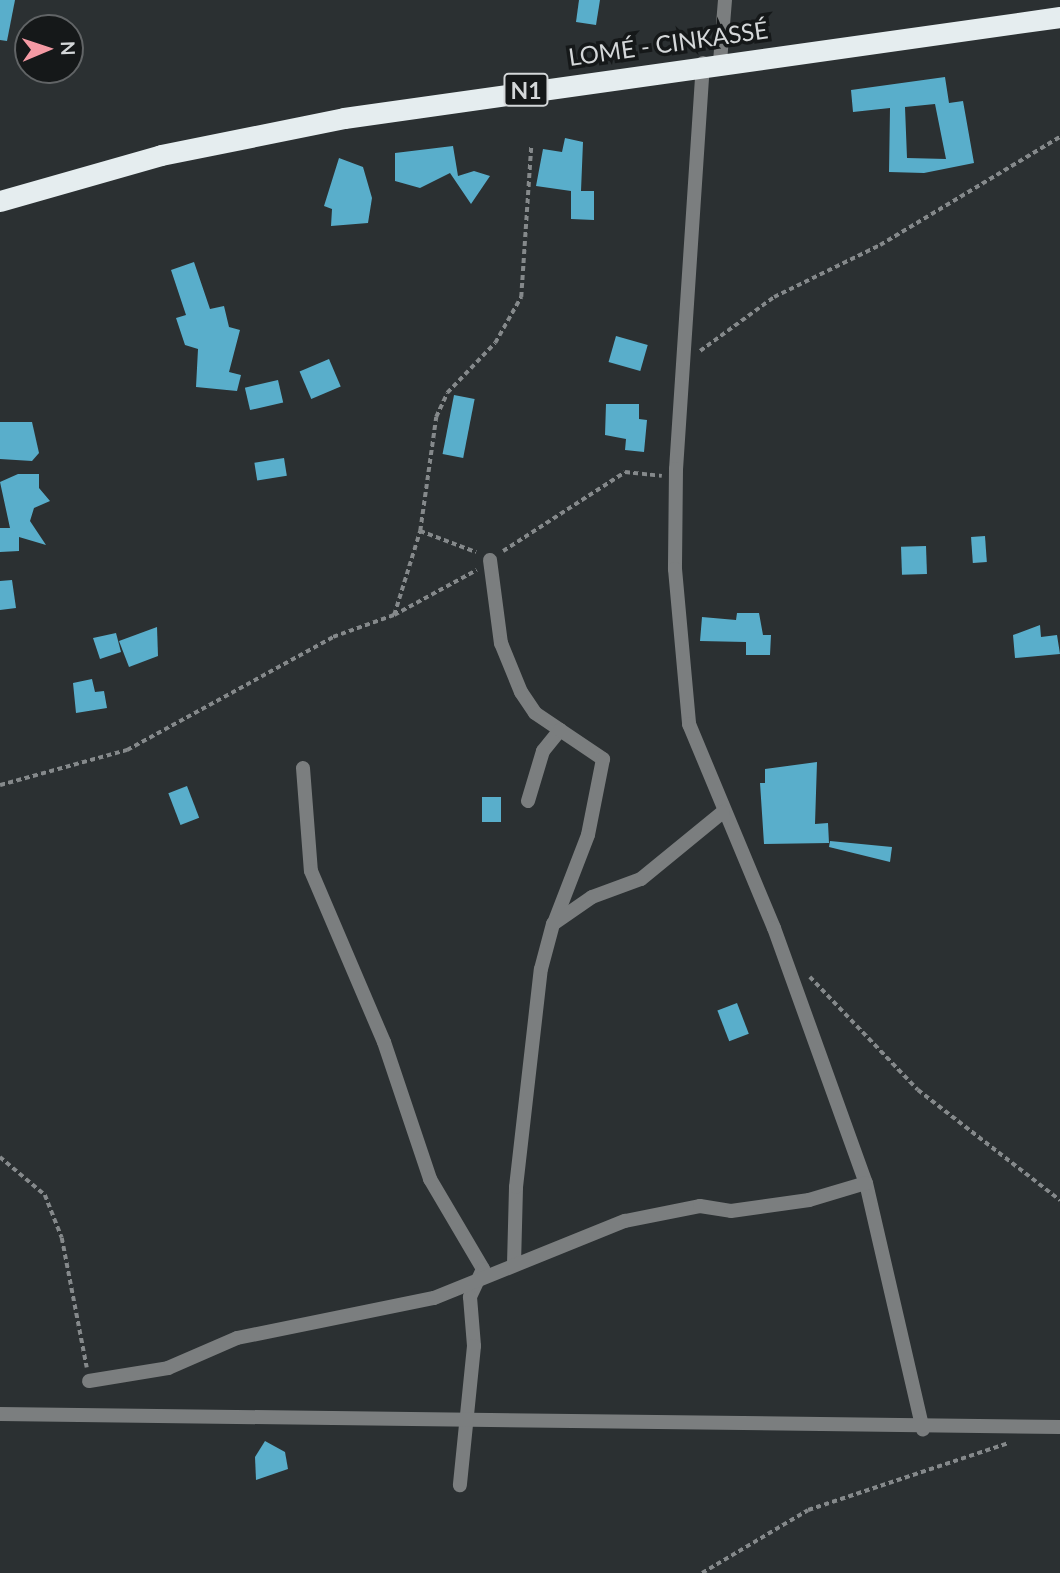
<!DOCTYPE html>
<meta charset="utf-8">
<style>
body{margin:0}
#map{position:relative;width:1060px;height:1573px;overflow:hidden;background:#2b3032;font-family:Lato,sans-serif}
div>[style]{position:absolute}
[style*='--x']{left:calc(var(--x)*1px);top:calc(var(--y)*1px);width:calc(var(--w)*1px);rotate:calc(var(--a)*1deg)}
.building>*{inset:0;background:#59aecb;transform-origin:0 0}
.path>*{height:3.5px;margin-top:-1.75px;transform-origin:0;background:repeating-linear-gradient(90deg,#85898b 0 5px,transparent 0 8.5px)}
.street>*{height:14px;margin:-7px;padding:0 7px;transform-origin:7px;border-radius:7px;background:#7b7e7f}
.highway>*{height:21px;margin:-10.5px;padding:0 10.5px;transform-origin:10.5px;border-radius:10.5px;background:#e5edef}
span{translate:-50% -50%;white-space:nowrap;text-align:center;line-height:1.15;-webkit-text-stroke:7px #151819;paint-order:stroke}
.shield-label span{padding:2px 5px;background:#151819;border:2px solid;border-radius:5px;-webkit-text-stroke-width:0}
.shield-label{font-size:23px;color:#d4d7d9;font-weight:700}
.street-label{font-size:24px;color:#d4d7d9}
.north{position:absolute;left:14px;top:14px;width:70px;height:70px;box-sizing:border-box;background:#151819;border:2px solid #616466;border-radius:50%;rotate:88deg;font-size:19px;font-weight:700;line-height:28px;text-align:center;color:#d4d7d9}
.north::after{content:'';display:block;margin:auto;width:24px;height:32px;background:#f49aa4;clip-path:polygon(50% 0,100% 100%,50% 72%,0 100%)}
</style>
<div id="map">
<div class="building">
<div style="clip-path:polygon(0 0,15px 0,7px 41px,0 40px)"></div>
<div style="clip-path:polygon(579px 0,600px 0,596px 25px,576px 22px)"></div>
<div style="clip-path:polygon(evenodd,945px 77px,949px 103px,963px 101px,974px 163px,924px 173px,889px 172px,890px 108px,853px 112px,851px 90px,945px 77px,935px 104px,946px 159px,907px 158px,905px 107px,935px 104px)"></div>
<div style="clip-path:polygon(565px 138px,583px 142px,581px 191px,594px 191px,594px 220px,571px 219px,571px 191px,536px 186px,543px 149px,562px 152px)"></div>
<div style="clip-path:polygon(453px 146px,458px 176px,474px 171px,490px 176px,471px 204px,450px 173px,420px 188px,395px 181px,395px 153px)"></div>
<div style="clip-path:polygon(339px 158px,363px 167px,372px 198px,368px 223px,331px 226px,332px 209px,324px 206px)"></div>
<div style="clip-path:polygon(194px 262px,210px 309px,224px 306px,229px 327px,240px 330px,229px 372px,241px 375px,237px 391px,196px 387px,198px 349px,185px 345px,176px 318px,186px 315px,171px 270px)"></div>
<div style="left:616px;top:336px;width:33px;height:27px;rotate:16deg"></div>
<div style="left:329px;top:359px;width:30px;height:32px;rotate:67deg"></div>
<div style="left:278px;top:380px;width:23px;height:34px;rotate:77deg"></div>
<div style="left:454px;top:395px;width:21px;height:60px;rotate:11deg"></div>
<div style="clip-path:polygon(606px 404px,639px 404px,639px 419px,647px 420px,644px 452px,625px 450px,626px 439px,605px 435px)"></div>
<div style="clip-path:polygon(0 422px,32px 422px,39px 453px,32px 461px,0 459px)"></div>
<div style="left:284px;top:458px;width:18px;height:30px;rotate:81deg"></div>
<div style="clip-path:polygon(18px 474px,39px 474px,39px 488px,50px 501px,34px 508px,30px 521px,46px 545px,19px 537px,19px 551px,0 552px,0 528px,10px 528px,0 482px)"></div>
<div style="left:985px;top:536px;width:26px;height:14px;rotate:86deg"></div>
<div style="left:926px;top:546px;width:28px;height:25px;rotate:88deg"></div>
<div style="clip-path:polygon(12px 580px,16px 608px,0 610px,0 581px)"></div>
<div style="clip-path:polygon(737px 613px,759px 613px,763px 635px,771px 635px,770px 655px,746px 655px,746px 642px,700px 641px,702px 617px,736px 620px)"></div>
<div style="clip-path:polygon(1040px 625px,1041px 637px,1057px 635px,1060px 654px,1015px 658px,1013px 635px)"></div>
<div style="clip-path:polygon(157px 627px,158px 656px,129px 667px,119px 641px)"></div>
<div style="clip-path:polygon(116px 633px,121px 652px,100px 659px,93px 638px)"></div>
<div style="clip-path:polygon(92px 679px,95px 692px,104px 691px,107px 708px,76px 713px,73px 683px)"></div>
<div style="clip-path:polygon(817px 762px,815px 824px,828px 823px,829px 843px,764px 844px,760px 783px,765px 783px,765px 769px)"></div>
<div style="left:187px;top:786px;width:34px;height:20px;rotate:69deg"></div>
<div style="left:482px;top:797px;width:19px;height:25px"></div>
<div style="clip-path:polygon(830px 841px,892px 847px,890px 862px,829px 847px)"></div>
<div style="left:737px;top:1003px;width:33px;height:21px;rotate:69deg"></div>
<div style="clip-path:polygon(265px 1441px,285px 1452px,288px 1469px,256px 1480px,255px 1457px)"></div>
</div>
<div class="path">
<div style="--x:700;--y:351;--w:92;--a:-36.1"></div>
<div style="--x:774;--y:297;--w:118;--a:-26.1"></div>
<div style="--x:880;--y:245;--w:210;--a:-31"></div>
<div style="--x:420;--y:531;--w:60;--a:20.6"></div>
<div style="--x:503;--y:551;--w:145;--a:-32.9"></div>
<div style="--x:625;--y:472;--w:37;--a:6"></div>
<div style="--x:394;--y:615;--w:88;--a:-72.8"></div>
<div style="--x:420;--y:531;--w:115;--a:-82"></div>
<div style="--x:436;--y:417;--w:26;--a:-65"></div>
<div style="--x:447;--y:393;--w:69;--a:-46.2"></div>
<div style="--x:495;--y:343;--w:53;--a:-60.5"></div>
<div style="--x:521;--y:297;--w:151;--a:-86.2"></div>
<div style="--x:0;--y:785;--w:132;--a:-15.4"></div>
<div style="--x:127;--y:750;--w:235;--a:-28.7"></div>
<div style="--x:333;--y:637;--w:65;--a:-19.8"></div>
<div style="--x:394;--y:615;--w:94;--a:-28.5"></div>
<div style="--x:810;--y:977;--w:156;--a:46.3"></div>
<div style="--x:918;--y:1090;--w:180;--a:37.8"></div>
<div style="--x:0;--y:1157;--w:59;--a:40.2"></div>
<div style="--x:45;--y:1195;--w:46;--a:68.4"></div>
<div style="--x:62;--y:1238;--w:132;--a:79.1"></div>
<div style="--x:702;--y:1573;--w:123;--a:-30.7"></div>
<div style="--x:808;--y:1510;--w:211;--a:-18.5"></div>
</div>
<div class="street">
<div style="--x:720;--y:62;--w:62;--a:-85.4"></div>
<div style="--x:703;--y:63;--w:407;--a:93.8"></div>
<div style="--x:676;--y:469;--w:100;--a:90.6"></div>
<div style="--x:675;--y:569;--w:156;--a:84.8"></div>
<div style="--x:689;--y:724;--w:221;--a:67.4"></div>
<div style="--x:774;--y:928;--w:271;--a:70.2"></div>
<div style="--x:866;--y:1183;--w:253;--a:77"></div>
<div style="--x:490;--y:560;--w:84;--a:82.5"></div>
<div style="--x:501;--y:643;--w:53;--a:67.8"></div>
<div style="--x:521;--y:692;--w:25;--a:56"></div>
<div style="--x:535;--y:713;--w:30;--a:34"></div>
<div style="--x:303;--y:768;--w:103;--a:85.6"></div>
<div style="--x:311;--y:871;--w:186;--a:66.9"></div>
<div style="--x:384;--y:1042;--w:145;--a:71.4"></div>
<div style="--x:430;--y:1179;--w:104;--a:59.5"></div>
<div style="--x:483;--y:1269;--w:31;--a:115"></div>
<div style="--x:470;--y:1297;--w:49;--a:85.3"></div>
<div style="--x:474;--y:1346;--w:140;--a:95.8"></div>
<div style="--x:528;--y:801;--w:52;--a:-73.3"></div>
<div style="--x:543;--y:751;--w:27;--a:-51"></div>
<div style="--x:560;--y:730;--w:52;--a:34"></div>
<div style="--x:603;--y:759;--w:77;--a:101.2"></div>
<div style="--x:588;--y:835;--w:94;--a:111.1"></div>
<div style="--x:514;--y:1264;--w:77;--a:-88.5"></div>
<div style="--x:516;--y:1187;--w:219;--a:-83.5"></div>
<div style="--x:541;--y:969;--w:47;--a:-75.1"></div>
<div style="--x:553;--y:924;--w:47;--a:-34.7"></div>
<div style="--x:592;--y:897;--w:52;--a:-20.2"></div>
<div style="--x:641;--y:879;--w:106;--a:-39.3"></div>
<div style="--x:89;--y:1381;--w:80;--a:-9.3"></div>
<div style="--x:168;--y:1368;--w:75;--a:-23.5"></div>
<div style="--x:237;--y:1338;--w:201;--a:-11.5"></div>
<div style="--x:434;--y:1298;--w:206;--a:-22"></div>
<div style="--x:625;--y:1221;--w:76;--a:-11.3"></div>
<div style="--x:700;--y:1206;--w:31;--a:9"></div>
<div style="--x:731;--y:1211;--w:79;--a:-8"></div>
<div style="--x:809;--y:1200;--w:59;--a:-16.6"></div>
<div style="--x:0;--y:1414;--w:1060;--a:0.7"></div>
</div>
<div class="highway">
<div style="--x:0;--y:201;--w:167;--a:-15.9"></div>
<div style="--x:161;--y:155;--w:187;--a:-11.4"></div>
<div style="--x:344;--y:118;--w:723;--a:-8.03"></div>
</div>
<div class="shield-label">
<span style="left:526px;top:90px">N1</span>
</div>
<div class="street-label">
<span style="left:668px;top:43px;rotate:-8deg">LOMÉ - CINKASSÉ</span>
</div>
<div class="north">N</div>
</div>
